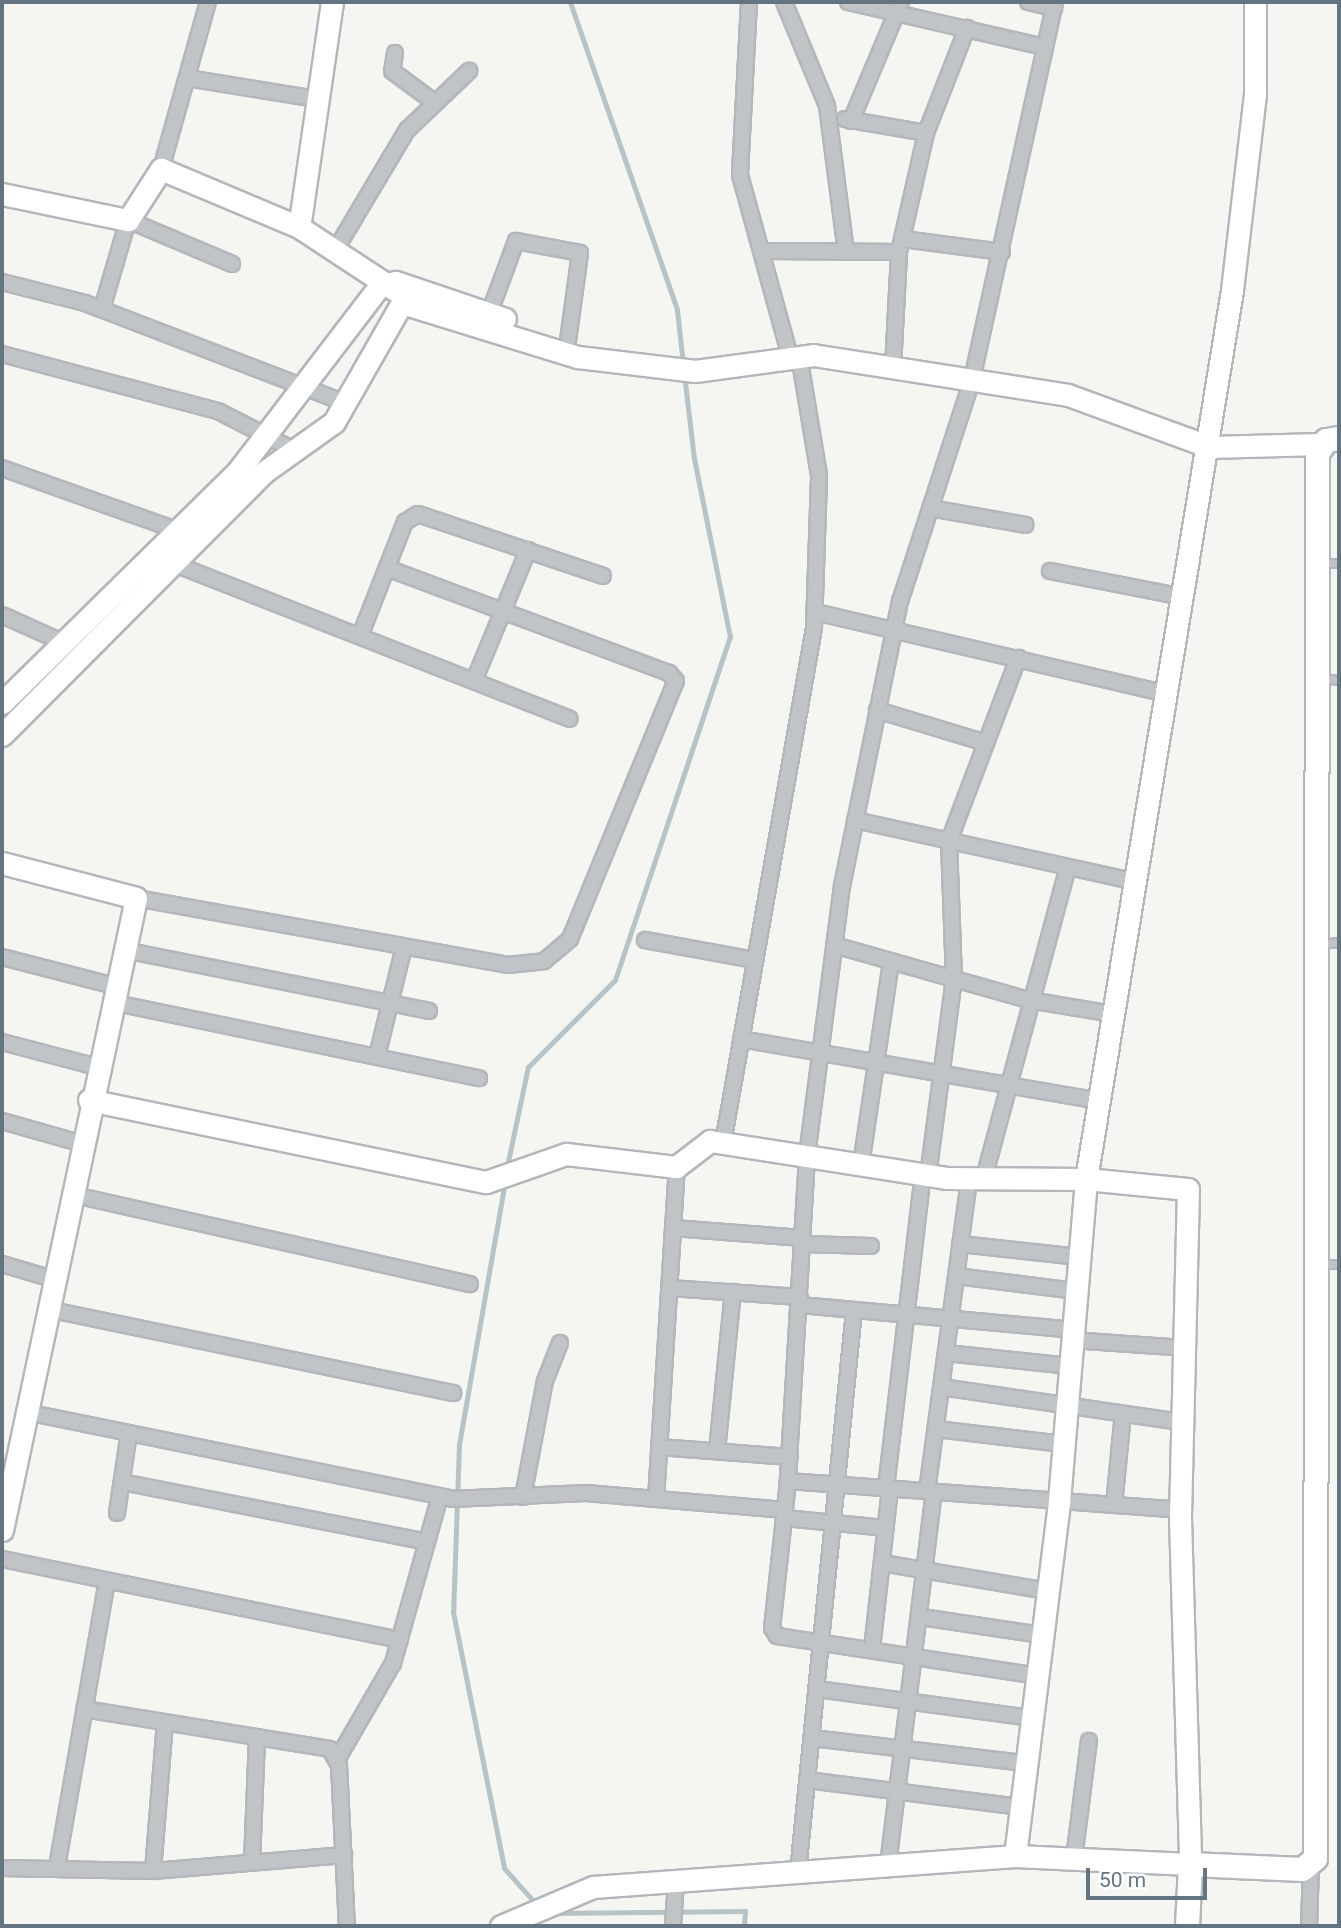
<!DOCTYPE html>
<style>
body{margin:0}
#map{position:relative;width:1341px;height:1928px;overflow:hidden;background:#f5f5f1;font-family:Roboto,sans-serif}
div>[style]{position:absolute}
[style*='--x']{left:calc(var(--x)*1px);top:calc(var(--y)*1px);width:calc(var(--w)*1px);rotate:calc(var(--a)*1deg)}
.stream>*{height:5px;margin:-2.5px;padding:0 2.5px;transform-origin:2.5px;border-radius:2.5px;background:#b7c3c7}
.roads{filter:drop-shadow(2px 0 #b3b7bb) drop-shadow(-2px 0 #b3b7bb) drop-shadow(0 2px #b3b7bb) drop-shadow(0 -2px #b3b7bb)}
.lane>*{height:7px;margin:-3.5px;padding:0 3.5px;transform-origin:3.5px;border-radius:3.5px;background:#c0c4c7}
.street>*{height:14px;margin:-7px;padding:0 7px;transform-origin:7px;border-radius:7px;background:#c0c4c7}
.secondary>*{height:21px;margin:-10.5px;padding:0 10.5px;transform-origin:10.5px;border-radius:10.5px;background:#fff}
.primary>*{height:23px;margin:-11.5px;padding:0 11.5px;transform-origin:11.5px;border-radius:11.5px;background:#fff}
span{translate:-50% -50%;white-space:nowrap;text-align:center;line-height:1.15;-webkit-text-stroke:7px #fff;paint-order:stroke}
.frame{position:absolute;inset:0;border:4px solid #657481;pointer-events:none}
.scale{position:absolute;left:1086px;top:1868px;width:121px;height:32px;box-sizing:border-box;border:4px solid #657481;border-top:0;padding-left:9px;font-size:21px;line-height:24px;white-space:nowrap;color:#657481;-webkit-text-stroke:5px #fff;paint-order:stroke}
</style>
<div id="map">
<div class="stream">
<div style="--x:570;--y:2;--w:326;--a:70.8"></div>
<div style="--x:677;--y:310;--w:54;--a:83.7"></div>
<div style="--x:506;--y:1171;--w:106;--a:-78.1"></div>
<div style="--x:528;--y:1067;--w:123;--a:-45"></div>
<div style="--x:615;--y:980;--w:362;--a:-71.5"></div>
<div style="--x:730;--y:637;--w:182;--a:-101.4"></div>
<div style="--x:694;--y:459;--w:86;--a:-96.7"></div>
<div style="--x:505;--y:1181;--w:267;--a:99.9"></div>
<div style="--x:459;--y:1444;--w:168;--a:92"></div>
<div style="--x:453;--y:1612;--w:261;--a:78.7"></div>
<div style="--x:504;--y:1868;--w:50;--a:48.3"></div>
<div style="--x:553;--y:1913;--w:192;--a:-0.6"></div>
<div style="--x:745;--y:1911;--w:15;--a:94"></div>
</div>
<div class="roads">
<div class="lane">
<div style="--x:1319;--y:563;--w:20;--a:0"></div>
<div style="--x:1319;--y:678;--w:20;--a:6"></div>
<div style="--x:1319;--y:944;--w:20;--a:-6"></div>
<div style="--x:1319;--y:1264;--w:20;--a:0"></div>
</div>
<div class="street">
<div style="--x:749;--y:2;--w:173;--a:93"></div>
<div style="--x:740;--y:175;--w:188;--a:74.6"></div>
<div style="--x:784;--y:2;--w:113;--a:67.5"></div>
<div style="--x:827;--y:106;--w:147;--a:82.6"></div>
<div style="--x:848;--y:2;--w:202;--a:12.9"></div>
<div style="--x:1028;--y:2;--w:27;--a:13"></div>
<div style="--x:1055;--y:2;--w:387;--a:102.4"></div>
<div style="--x:972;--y:380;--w:232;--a:108"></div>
<div style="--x:900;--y:601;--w:291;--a:101.5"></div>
<div style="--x:842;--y:886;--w:273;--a:97.4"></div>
<div style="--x:807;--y:1157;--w:325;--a:93.4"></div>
<div style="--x:788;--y:1481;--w:393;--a:4.2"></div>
<div style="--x:395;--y:53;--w:18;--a:99"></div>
<div style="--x:392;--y:71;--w:52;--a:36.4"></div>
<div style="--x:187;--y:78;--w:132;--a:9.2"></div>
<div style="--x:845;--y:119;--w:82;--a:9.8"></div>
<div style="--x:851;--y:121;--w:129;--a:-67.2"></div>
<div style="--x:161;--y:169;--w:173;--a:-74.3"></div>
<div style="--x:903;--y:239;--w:100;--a:7.5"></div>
<div style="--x:336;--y:249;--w:139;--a:-59.2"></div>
<div style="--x:407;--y:130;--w:86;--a:-43.6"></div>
<div style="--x:765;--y:251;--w:134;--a:0.4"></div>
<div style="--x:2;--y:282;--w:86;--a:14.2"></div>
<div style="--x:85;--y:303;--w:279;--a:21"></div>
<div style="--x:102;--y:309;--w:93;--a:-73.7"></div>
<div style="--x:128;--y:220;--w:113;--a:22.9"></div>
<div style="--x:489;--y:314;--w:78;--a:-69.7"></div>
<div style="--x:516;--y:241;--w:65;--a:10.6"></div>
<div style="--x:580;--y:253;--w:89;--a:97.8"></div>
<div style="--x:2;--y:354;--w:223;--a:14.8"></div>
<div style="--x:218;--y:411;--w:85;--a:27.2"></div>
<div style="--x:893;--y:368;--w:116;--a:-87"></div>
<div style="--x:899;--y:252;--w:122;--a:-77.2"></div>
<div style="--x:926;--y:133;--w:113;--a:-68.7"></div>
<div style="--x:2;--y:468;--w:194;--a:19.6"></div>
<div style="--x:930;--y:508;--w:97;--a:10"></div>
<div style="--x:172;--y:563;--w:427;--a:21.4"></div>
<div style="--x:1050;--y:571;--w:136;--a:11"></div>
<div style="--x:815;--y:612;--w:362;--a:13.1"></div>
<div style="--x:2;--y:615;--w:76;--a:24.2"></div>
<div style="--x:360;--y:636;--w:123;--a:-68.5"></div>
<div style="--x:405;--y:522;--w:15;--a:-32"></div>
<div style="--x:418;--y:514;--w:195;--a:18.5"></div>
<div style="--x:474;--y:681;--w:142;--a:-67.6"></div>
<div style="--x:877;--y:710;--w:114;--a:16.8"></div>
<div style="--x:855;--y:820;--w:288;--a:12.4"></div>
<div style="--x:136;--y:898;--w:378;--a:10.2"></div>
<div style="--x:508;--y:965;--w:36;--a:-6"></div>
<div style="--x:544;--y:961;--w:34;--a:-40"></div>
<div style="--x:570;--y:939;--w:279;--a:-67.7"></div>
<div style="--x:676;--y:681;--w:11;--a:-131"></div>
<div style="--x:669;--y:673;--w:301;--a:-159.6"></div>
<div style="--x:645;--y:940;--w:112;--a:10.3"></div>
<div style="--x:834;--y:945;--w:203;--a:15.8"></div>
<div style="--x:1029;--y:1000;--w:86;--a:9.4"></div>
<div style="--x:124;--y:950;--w:311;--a:11.3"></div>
<div style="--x:2;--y:957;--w:117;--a:14.4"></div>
<div style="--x:111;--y:1002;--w:376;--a:11.7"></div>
<div style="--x:741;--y:1039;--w:363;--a:9.8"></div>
<div style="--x:2;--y:1042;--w:98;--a:14.7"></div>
<div style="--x:377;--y:1056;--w:108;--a:-76.1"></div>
<div style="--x:2;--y:1121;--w:81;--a:15.8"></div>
<div style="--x:723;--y:1143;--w:523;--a:-79.98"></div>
<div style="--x:814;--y:628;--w:153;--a:-88.1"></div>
<div style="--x:819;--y:475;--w:122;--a:-99.5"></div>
<div style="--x:861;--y:1165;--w:206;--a:-81.6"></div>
<div style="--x:928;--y:1176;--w:199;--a:-82.5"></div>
<div style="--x:954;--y:979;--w:138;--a:-92.1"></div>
<div style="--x:949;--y:841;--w:196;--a:-69.3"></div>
<div style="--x:984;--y:1178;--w:322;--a:-74.9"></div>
<div style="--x:70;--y:1194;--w:410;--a:12.7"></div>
<div style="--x:673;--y:1228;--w:130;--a:4.4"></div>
<div style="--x:803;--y:1244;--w:68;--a:1.7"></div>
<div style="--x:960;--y:1244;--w:120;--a:6.2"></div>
<div style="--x:2;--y:1264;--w:53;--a:16.4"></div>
<div style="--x:956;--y:1276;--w:122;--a:7.1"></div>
<div style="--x:669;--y:1288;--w:131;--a:3.9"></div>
<div style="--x:800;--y:1305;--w:274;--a:5.2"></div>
<div style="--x:47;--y:1309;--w:415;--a:11.7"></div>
<div style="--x:1071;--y:1340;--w:113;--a:4"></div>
<div style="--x:946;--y:1353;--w:125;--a:6"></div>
<div style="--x:941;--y:1387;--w:244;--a:8.3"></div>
<div style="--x:26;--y:1412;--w:435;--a:11.5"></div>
<div style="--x:452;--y:1499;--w:134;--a:-2.6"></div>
<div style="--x:586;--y:1493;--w:200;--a:4.9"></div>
<div style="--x:936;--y:1429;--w:128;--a:6.7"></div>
<div style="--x:659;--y:1447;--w:131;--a:4.4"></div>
<div style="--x:717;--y:1451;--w:160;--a:-84.3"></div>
<div style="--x:788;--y:1481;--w:148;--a:96.2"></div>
<div style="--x:772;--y:1628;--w:9;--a:58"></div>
<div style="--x:777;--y:1636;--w:263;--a:8.7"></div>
<div style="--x:122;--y:1482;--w:311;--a:11.1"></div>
<div style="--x:886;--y:1488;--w:315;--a:-83.3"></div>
<div style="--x:927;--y:1491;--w:315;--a:-82.3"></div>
<div style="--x:523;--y:1497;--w:118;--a:-79.3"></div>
<div style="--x:545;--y:1381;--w:41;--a:-68.5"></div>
<div style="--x:656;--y:1499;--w:335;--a:-86.4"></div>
<div style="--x:1114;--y:1505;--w:91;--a:-84.4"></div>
<div style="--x:117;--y:1513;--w:81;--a:-81.5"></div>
<div style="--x:784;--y:1518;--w:102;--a:5.6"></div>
<div style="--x:2;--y:1559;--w:406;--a:11.5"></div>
<div style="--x:882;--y:1563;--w:168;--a:9.6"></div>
<div style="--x:921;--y:1617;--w:122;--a:8.5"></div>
<div style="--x:872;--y:1649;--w:161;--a:-83.6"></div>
<div style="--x:817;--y:1689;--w:217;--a:7.7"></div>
<div style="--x:84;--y:1709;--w:249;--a:9.2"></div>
<div style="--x:330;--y:1749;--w:18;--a:61"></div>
<div style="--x:339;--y:1765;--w:161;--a:87.2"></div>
<div style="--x:812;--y:1738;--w:215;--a:6.7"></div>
<div style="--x:338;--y:1758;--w:110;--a:-59.9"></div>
<div style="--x:393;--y:1663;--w:173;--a:-74.3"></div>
<div style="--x:807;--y:1780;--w:216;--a:7.2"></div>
<div style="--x:1074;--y:1859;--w:119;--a:-82.8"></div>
<div style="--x:252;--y:1862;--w:125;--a:-87.7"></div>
<div style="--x:888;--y:1865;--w:376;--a:-83"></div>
<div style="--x:57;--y:1867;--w:290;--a:-80.1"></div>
<div style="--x:2;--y:1868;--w:151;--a:1.1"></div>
<div style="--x:153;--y:1871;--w:192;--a:-4.8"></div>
<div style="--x:153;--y:1871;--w:148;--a:-85.4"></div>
<div style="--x:798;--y:1872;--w:564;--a:-84.3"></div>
<div style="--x:673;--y:1926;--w:45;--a:-86.2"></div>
<div style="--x:1309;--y:1926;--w:60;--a:-88.1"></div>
</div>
<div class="secondary">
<div style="--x:332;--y:2;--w:227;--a:98.3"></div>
<div style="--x:299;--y:227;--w:115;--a:33.3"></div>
<div style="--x:2;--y:194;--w:129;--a:11.7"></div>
<div style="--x:128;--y:220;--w:61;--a:-57.1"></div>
<div style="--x:161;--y:169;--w:150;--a:22.8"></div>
<div style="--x:2;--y:703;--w:331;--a:-44.5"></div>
<div style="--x:238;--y:471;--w:234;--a:-52.6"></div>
<div style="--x:380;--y:285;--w:16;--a:-11"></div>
<div style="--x:396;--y:282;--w:115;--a:18.7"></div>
<div style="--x:2;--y:735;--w:371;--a:-45.1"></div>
<div style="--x:264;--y:472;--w:86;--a:-35.5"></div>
<div style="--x:334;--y:422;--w:137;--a:-60.3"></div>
<div style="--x:402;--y:303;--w:184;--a:17.1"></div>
<div style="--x:578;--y:357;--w:118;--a:6.8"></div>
<div style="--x:695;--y:371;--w:119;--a:-7.7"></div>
<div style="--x:813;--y:355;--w:258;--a:8.9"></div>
<div style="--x:1068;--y:395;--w:151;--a:20.1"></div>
<div style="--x:1210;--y:447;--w:109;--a:-1.6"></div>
<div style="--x:2;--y:863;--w:138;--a:14.6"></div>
<div style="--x:136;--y:898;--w:646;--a:101.97"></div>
<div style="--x:89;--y:1100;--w:405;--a:11.7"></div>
<div style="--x:486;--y:1182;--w:85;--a:-19.3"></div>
<div style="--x:566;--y:1154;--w:111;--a:6.7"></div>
<div style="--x:676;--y:1167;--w:43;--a:-37.4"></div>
<div style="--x:710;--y:1141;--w:239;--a:8.9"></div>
<div style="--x:946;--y:1178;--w:140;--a:0.4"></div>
<div style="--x:1086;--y:1179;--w:102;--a:5.6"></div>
<div style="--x:1188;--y:1189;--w:329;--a:91.4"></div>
<div style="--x:1180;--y:1518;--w:346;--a:88.3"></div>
<div style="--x:1190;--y:1864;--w:175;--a:-177.4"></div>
<div style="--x:1015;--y:1856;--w:423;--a:175.8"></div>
<div style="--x:593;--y:1887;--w:100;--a:157"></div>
<div style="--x:1015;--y:1856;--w:358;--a:-82.9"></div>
<div style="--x:1059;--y:1501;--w:323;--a:-85.2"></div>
<div style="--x:1086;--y:1179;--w:901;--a:-80.67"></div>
<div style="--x:1232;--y:290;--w:197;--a:-83.3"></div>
<div style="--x:1255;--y:94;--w:92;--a:-90"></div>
</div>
<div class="primary">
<div style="--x:1187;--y:1926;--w:62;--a:-87.2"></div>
<div style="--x:1190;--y:1864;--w:112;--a:2.6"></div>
<div style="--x:1302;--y:1869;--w:17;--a:-40"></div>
<div style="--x:1315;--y:1858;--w:1405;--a:-89.92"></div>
<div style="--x:1317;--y:453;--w:16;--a:-55"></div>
<div style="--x:1326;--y:440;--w:13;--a:-9"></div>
</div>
</div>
<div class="frame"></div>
<div class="scale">50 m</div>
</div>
